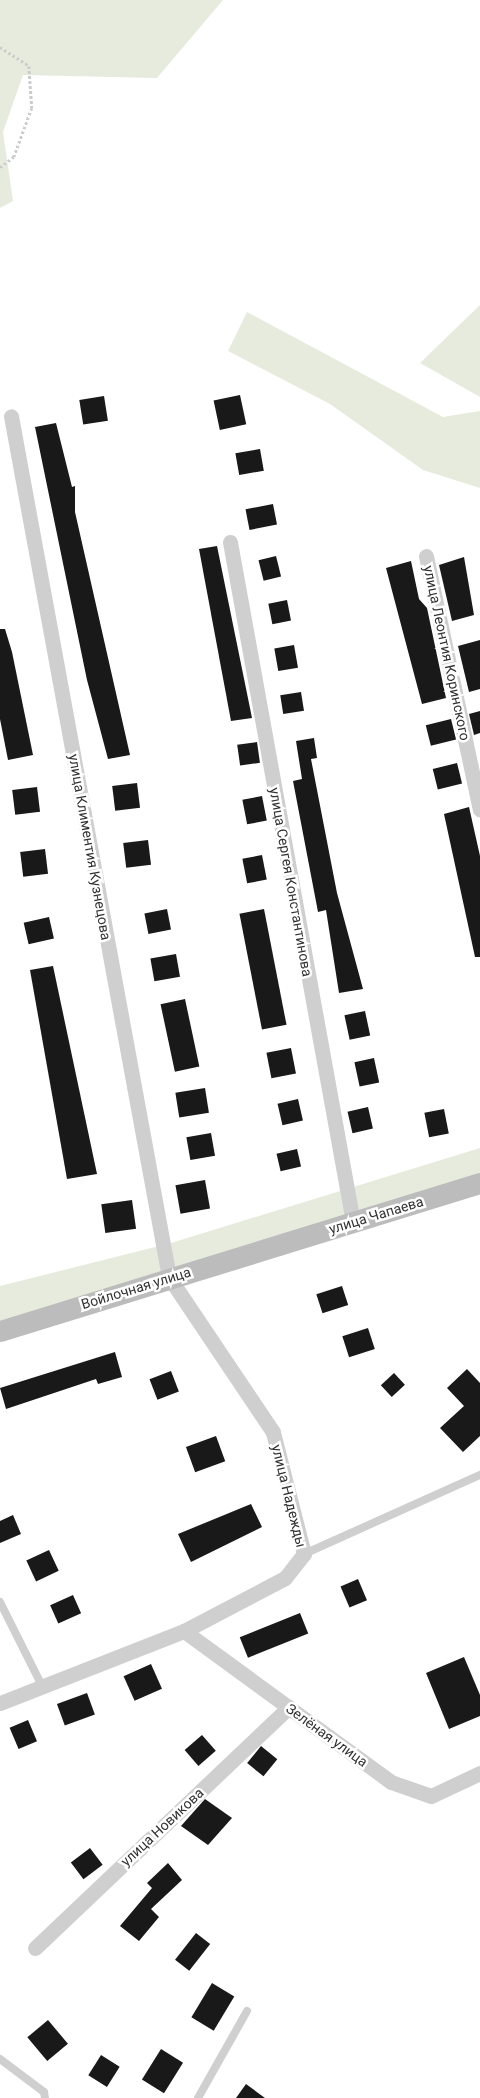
<!DOCTYPE html>
<meta charset="utf-8">
<style>
body{margin:0}
#map{position:relative;width:480px;height:2098px;overflow:hidden;background:#fff;font-family:Roboto,sans-serif}
div>[style]{position:absolute}
[style*='--x']{left:calc(var(--x)*1px);top:calc(var(--y)*1px);width:calc(var(--w)*1px);rotate:calc(var(--a)*1deg)}
.green>*{inset:0;background:#e7ebde}
.building>*{inset:0;background:#191919;transform-origin:0 0}
.path>*{height:2.5px;margin-top:-1.25px;transform-origin:0;background:repeating-linear-gradient(90deg,#ccc 0 2.5px,transparent 0 5px)}
.lane>*{height:8px;margin:-4px;padding:0 4px;transform-origin:4px;border-radius:4px;background:#cfcfcf}
.street>*{height:15px;margin:-7.5px;padding:0 7.5px;transform-origin:7.5px;border-radius:7.5px;background:#cfcfcf}
.secondary>*{height:21px;margin:-10.5px;padding:0 10.5px;transform-origin:10.5px;border-radius:10.5px;background:#bcbcbc}
span{translate:-50% -50%;white-space:nowrap;text-align:center;line-height:1.15;-webkit-text-stroke:5px #fff;paint-order:stroke}
.street-label{font-size:14px;color:#323232}
</style>
<div id="map">
<div class="green">
<div style="clip-path:polygon(0 0,223px 0,157px 78px,23px 75px,3px 132px,13px 201px,0 208px)"></div>
<div style="clip-path:polygon(480px 305px,480px 397px,420px 363px)"></div>
<div style="clip-path:polygon(247px 312px,443px 417px,480px 411px,480px 488px,423px 470px,330px 404px,228px 351px)"></div>
<div style="clip-path:polygon(480px 1148px,480px 1178px,0 1324px,0 1286px,171px 1243px)"></div>
</div>
<div class="building">
<div style="left:240px;top:395px;width:30px;height:27px;rotate:78deg"></div>
<div style="left:104px;top:396px;width:25px;height:25px;rotate:81deg"></div>
<div style="clip-path:polygon(56px 423px,72px 487px,75px 486px,75px 512px,130px 755px,108px 759px,87px 680px,35px 427px)"></div>
<div style="left:260px;top:449px;width:22px;height:25px;rotate:80deg"></div>
<div style="left:273px;top:504px;width:21px;height:28px;rotate:79deg"></div>
<div style="clip-path:polygon(217px 546px,252px 718px,231px 721px,199px 549px)"></div>
<div style="left:276px;top:556px;width:21px;height:18px;rotate:76deg"></div>
<div style="clip-path:polygon(464px 557px,474px 615px,452px 621px,439px 565px)"></div>
<div style="clip-path:polygon(411px 561px,419px 599px,427px 608px,446px 698px,422px 704px,386px 568px)"></div>
<div style="left:287px;top:600px;width:21px;height:19px;rotate:79deg"></div>
<div style="clip-path:polygon(0 629px,5px 629px,12px 652px,33px 755px,8px 760px,0 719px)"></div>
<div style="clip-path:polygon(480px 640px,480px 689px,469px 692px,458px 646px)"></div>
<div style="left:294px;top:645px;width:23px;height:20px;rotate:80deg"></div>
<div style="left:301px;top:692px;width:19px;height:21px;rotate:81deg"></div>
<div style="clip-path:polygon(480px 711px,480px 733px,474px 735px,469px 714px)"></div>
<div style="left:451px;top:719px;width:21px;height:26px;rotate:76deg"></div>
<div style="clip-path:polygon(314px 738px,317px 758px,311px 759px,337px 893px,363px 989px,339px 993px,326px 910px,318px 912px,293px 781px,302px 779px,296px 741px)"></div>
<div style="left:257px;top:742px;width:21px;height:20px;rotate:82deg"></div>
<div style="left:457px;top:763px;width:21px;height:25px;rotate:76deg"></div>
<div style="left:137px;top:783px;width:25px;height:25px;rotate:83deg"></div>
<div style="left:37px;top:787px;width:25px;height:25px;rotate:83deg"></div>
<div style="left:262px;top:796px;width:25px;height:20px;rotate:79deg"></div>
<div style="clip-path:polygon(469px 807px,480px 856px,480px 957px,475px 957px,444px 814px)"></div>
<div style="left:148px;top:840px;width:25px;height:25px;rotate:83deg"></div>
<div style="left:45px;top:849px;width:25px;height:25px;rotate:83deg"></div>
<div style="left:262px;top:855px;width:25px;height:20px;rotate:79deg"></div>
<div style="left:167px;top:909px;width:21px;height:23px;rotate:79deg"></div>
<div style="left:264px;top:909px;width:118px;height:25px;rotate:79deg"></div>
<div style="left:49px;top:917px;width:22px;height:26px;rotate:77deg"></div>
<div style="left:176px;top:954px;width:23px;height:26px;rotate:80deg"></div>
<div style="clip-path:polygon(53px 966px,97px 1174px,67px 1179px,30px 970px)"></div>
<div style="left:185px;top:999px;width:69px;height:25px;rotate:78deg"></div>
<div style="left:365px;top:1011px;width:25px;height:21px;rotate:78deg"></div>
<div style="left:291px;top:1048px;width:26px;height:25px;rotate:79deg"></div>
<div style="left:374px;top:1058px;width:25px;height:20px;rotate:78deg"></div>
<div style="left:205px;top:1088px;width:25px;height:30px;rotate:81deg"></div>
<div style="left:298px;top:1099px;width:22px;height:21px;rotate:77deg"></div>
<div style="left:368px;top:1107px;width:22px;height:21px;rotate:77deg"></div>
<div style="left:444px;top:1109px;width:25px;height:20px;rotate:79deg"></div>
<div style="left:211px;top:1133px;width:23px;height:25px;rotate:80deg"></div>
<div style="left:297px;top:1149px;width:18px;height:21px;rotate:77deg"></div>
<div style="left:205px;top:1180px;width:29px;height:30px;rotate:80deg"></div>
<div style="left:132px;top:1200px;width:29px;height:31px;rotate:82deg"></div>
<div style="left:342px;top:1286px;width:20px;height:27px;rotate:72deg"></div>
<div style="left:368px;top:1328px;width:22px;height:27px;rotate:72deg"></div>
<div style="clip-path:polygon(115px 1352px,122px 1377px,98px 1384px,96px 1379px,6px 1409px,0 1388px)"></div>
<div style="clip-path:polygon(467px 1369px,480px 1383px,480px 1436px,463px 1452px,440px 1428px,464px 1406px,447px 1388px)"></div>
<div style="left:171px;top:1371px;width:22px;height:23px;rotate:69deg"></div>
<div style="left:394px;top:1373px;width:16px;height:18px;rotate:47deg"></div>
<div style="left:216px;top:1436px;width:27px;height:32px;rotate:70deg"></div>
<div style="clip-path:polygon(251px 1504px,262px 1527px,191px 1562px,178px 1534px)"></div>
<div style="clip-path:polygon(13px 1515px,21px 1534px,0 1543px,0 1521px)"></div>
<div style="left:49px;top:1550px;width:23px;height:25px;rotate:65deg"></div>
<div style="left:358px;top:1579px;width:23px;height:19px;rotate:67deg"></div>
<div style="left:73px;top:1595px;width:20px;height:25px;rotate:66deg"></div>
<div style="left:300px;top:1613px;width:22px;height:65px;rotate:68deg"></div>
<div style="clip-path:polygon(464px 1657px,480px 1695px,480px 1716px,449px 1729px,426px 1673px)"></div>
<div style="left:151px;top:1664px;width:27px;height:30px;rotate:66deg"></div>
<div style="left:87px;top:1693px;width:23px;height:32px;rotate:70deg"></div>
<div style="left:28px;top:1720px;width:23px;height:20px;rotate:67deg"></div>
<div style="left:202px;top:1735px;width:21px;height:23px;rotate:49deg"></div>
<div style="left:261px;top:1746px;width:21px;height:22px;rotate:39deg"></div>
<div style="clip-path:polygon(205px 1799px,232px 1818px,208px 1845px,181px 1826px)"></div>
<div style="left:90px;top:1848px;width:21px;height:24px;rotate:53deg"></div>
<div style="clip-path:polygon(168px 1863px,182px 1880px,151px 1909px,159px 1917px,139px 1941px,120px 1926px,152px 1888px,147px 1883px)"></div>
<div style="left:196px;top:1933px;width:18px;height:34px;rotate:38deg"></div>
<div style="left:212px;top:1983px;width:26px;height:40px;rotate:31deg"></div>
<div style="left:48px;top:2020px;width:31px;height:27px;rotate:50deg"></div>
<div style="left:161px;top:2049px;width:26px;height:36px;rotate:32deg"></div>
<div style="left:101px;top:2055px;width:22px;height:24px;rotate:32deg"></div>
<div style="clip-path:polygon(246px 2084px,265px 2098px,236px 2098px)"></div>
</div>
<div class="path">
<div style="--x:0;--y:47;--w:35;--a:33"></div>
<div style="--x:29;--y:66;--w:42;--a:85.9"></div>
<div style="--x:32;--y:108;--w:52;--a:110.2"></div>
<div style="--x:14;--y:157;--w:18;--a:142"></div>
</div>
<div class="lane">
<div style="--x:304;--y:1554;--w:193;--a:-24.2"></div>
<div style="--x:0;--y:1602;--w:94;--a:63.4"></div>
<div style="--x:0;--y:2059;--w:55;--a:36.9"></div>
<div style="--x:44;--y:2092;--w:6;--a:81"></div>
<div style="--x:198;--y:2098;--w:100;--a:-60.6"></div>
</div>
<div class="street">
<div style="--x:230;--y:542;--w:691;--a:79.75"></div>
<div style="--x:426;--y:556;--w:259;--a:78"></div>
<div style="--x:184;--y:1631;--w:256;--a:36.1"></div>
<div style="--x:391;--y:1782;--w:42;--a:19.3"></div>
<div style="--x:431;--y:1796;--w:54;--a:-25.1"></div>
<div style="--x:0;--y:1703;--w:198;--a:-21.4"></div>
<div style="--x:184;--y:1631;--w:114;--a:-27.7"></div>
<div style="--x:285;--y:1578;--w:31;--a:-52"></div>
<div style="--x:304;--y:1554;--w:126;--a:-104.3"></div>
<div style="--x:273;--y:1432;--w:187;--a:-123.9"></div>
<div style="--x:169;--y:1277;--w:875;--a:-100.4"></div>
<div style="--x:35;--y:1948;--w:350;--a:-43.5"></div>
</div>
<div class="secondary">
<div style="--x:0;--y:1331;--w:502;--a:-17.14"></div>
</div>
<div class="street-label">
<span style="left:447px;top:653px;rotate:78deg">улица Леонтия Коринского</span>
<span style="left:90px;top:847px;rotate:80deg">улица Климентия Кузнецова</span>
<span style="left:291px;top:882px;rotate:80deg">улица Сергея Константинова</span>
<span style="left:376px;top:1215px;rotate:-17deg">улица Чапаева</span>
<span style="left:136px;top:1288px;rotate:-17deg">Войлочная улица</span>
<span style="left:289px;top:1496px;rotate:76deg">улица Надежды</span>
<span style="left:327px;top:1735px;rotate:36deg">Зелёная улица</span>
<span style="left:162px;top:1827px;rotate:-43deg">улица Новикова</span>
</div>
</div>
